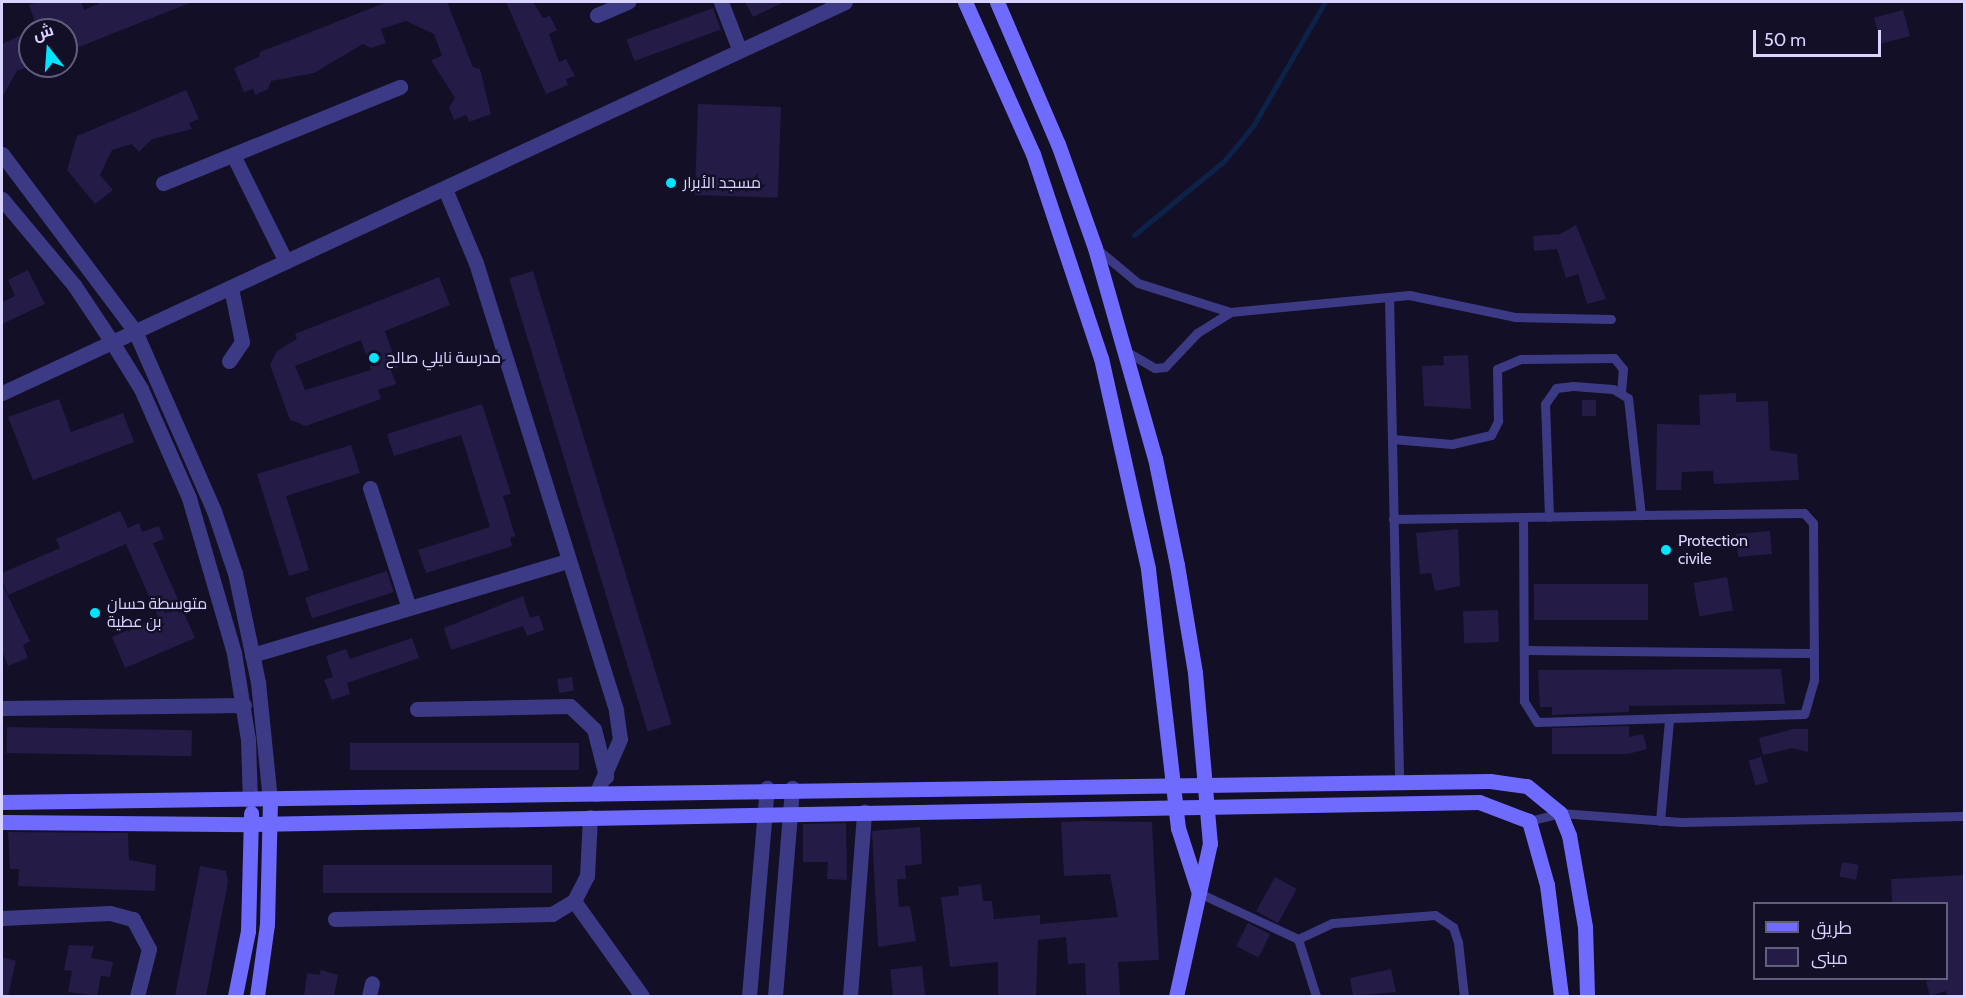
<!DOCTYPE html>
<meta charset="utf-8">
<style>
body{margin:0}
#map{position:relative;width:1966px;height:998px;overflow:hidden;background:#130f26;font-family:Cabin,Cairo,sans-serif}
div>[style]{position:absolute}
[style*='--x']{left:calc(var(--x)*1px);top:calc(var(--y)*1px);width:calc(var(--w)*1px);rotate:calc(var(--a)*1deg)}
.stream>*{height:5px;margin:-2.5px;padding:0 2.5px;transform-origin:2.5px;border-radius:2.5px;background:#0c2248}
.building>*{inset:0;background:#241b47;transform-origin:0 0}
.service>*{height:9px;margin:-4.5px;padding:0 4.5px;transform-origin:4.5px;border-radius:4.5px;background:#3d3a85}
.minor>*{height:15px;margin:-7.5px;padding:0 7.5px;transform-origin:7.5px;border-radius:7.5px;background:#3d3a85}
.tertiary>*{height:15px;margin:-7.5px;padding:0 7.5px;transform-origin:7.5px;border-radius:7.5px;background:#3d3a85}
.secondary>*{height:15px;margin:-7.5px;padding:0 7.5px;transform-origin:7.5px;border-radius:7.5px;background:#6f6bff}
.dots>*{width:16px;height:16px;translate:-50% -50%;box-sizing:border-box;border:3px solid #130f26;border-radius:50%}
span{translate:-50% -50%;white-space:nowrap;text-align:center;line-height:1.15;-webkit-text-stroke:4.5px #130f26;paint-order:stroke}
.poi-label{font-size:16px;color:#d9d4ff}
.left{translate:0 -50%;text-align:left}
.frame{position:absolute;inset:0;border:3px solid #d9d4ff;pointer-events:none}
.legend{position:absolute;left:1753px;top:902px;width:195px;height:78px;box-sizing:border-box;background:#130f26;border:2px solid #625e7d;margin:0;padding:8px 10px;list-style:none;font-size:18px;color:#d9d4ff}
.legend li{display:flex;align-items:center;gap:12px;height:30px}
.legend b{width:30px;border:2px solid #625e7d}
.north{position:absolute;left:18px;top:18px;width:60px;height:60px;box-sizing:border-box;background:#130f26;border:2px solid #625e7d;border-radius:50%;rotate:343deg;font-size:16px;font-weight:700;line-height:24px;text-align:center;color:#d9d4ff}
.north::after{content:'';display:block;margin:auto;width:21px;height:27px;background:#00e5ff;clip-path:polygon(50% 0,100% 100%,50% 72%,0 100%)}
.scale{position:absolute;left:1753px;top:30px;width:128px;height:27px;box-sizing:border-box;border:3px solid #d9d4ff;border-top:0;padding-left:8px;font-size:18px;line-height:21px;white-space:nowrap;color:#d9d4ff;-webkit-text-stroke:4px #130f26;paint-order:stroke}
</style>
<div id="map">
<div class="stream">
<div style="--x:1134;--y:235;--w:117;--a:-39.4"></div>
<div style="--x:1224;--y:161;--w:45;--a:-50.4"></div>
<div style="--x:1253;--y:126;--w:143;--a:-59.9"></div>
</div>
<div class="building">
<div style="clip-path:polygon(37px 2px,81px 2px,84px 10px,103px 2px,192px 2px,66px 52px,66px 30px,38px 30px,29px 5px)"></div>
<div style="clip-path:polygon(387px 2px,447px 2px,473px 67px,480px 69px,491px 114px,469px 122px,466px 115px,454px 120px,449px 107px,455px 98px,431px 60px,442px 56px,434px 34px,406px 21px,381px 29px,386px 43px,371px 48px,363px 44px,314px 73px,271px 81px,268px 89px,255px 95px,253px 89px,244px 92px,234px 68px,259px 57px,260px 52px)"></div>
<div style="clip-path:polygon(506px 2px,533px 2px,543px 18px,550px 16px,557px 30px,549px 34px,559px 62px,566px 59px,575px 76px,566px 79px,568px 85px,546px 94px)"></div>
<div style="clip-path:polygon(745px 2px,784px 2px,753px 17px)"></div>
<div style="left:713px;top:8px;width:23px;height:92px;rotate:70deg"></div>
<div style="left:1903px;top:10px;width:27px;height:30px;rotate:75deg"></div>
<div style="clip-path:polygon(30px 31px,30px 66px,17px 71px,2px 97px,2px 44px)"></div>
<div style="clip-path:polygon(186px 90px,199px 119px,189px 123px,192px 129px,152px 139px,139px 152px,132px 144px,112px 150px,100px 175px,113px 190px,95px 204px,67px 170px,77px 136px)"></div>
<div style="left:698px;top:104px;width:83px;height:91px;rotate:2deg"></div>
<div style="clip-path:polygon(1576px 225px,1606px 299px,1587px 304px,1578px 274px,1566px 278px,1557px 249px,1534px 251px,1533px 236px,1560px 234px)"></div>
<div style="clip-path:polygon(28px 270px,45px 304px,2px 324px,2px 302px,15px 296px,8px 280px)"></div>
<div style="left:533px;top:271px;width:474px;height:25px;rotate:73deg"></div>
<div style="clip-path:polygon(evenodd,439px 277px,450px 305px,385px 331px,398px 368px,391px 370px,396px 384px,378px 390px,381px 399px,306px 426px,290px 420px,270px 365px,277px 351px,297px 339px,295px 334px,439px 277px,361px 340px,371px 370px,305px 390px,295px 366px,361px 340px)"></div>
<div style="clip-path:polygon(1468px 355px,1471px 409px,1424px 406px,1422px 366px,1444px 365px,1443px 356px)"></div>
<div style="clip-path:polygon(1736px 393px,1736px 402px,1768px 401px,1770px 450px,1797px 454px,1799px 480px,1714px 484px,1713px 471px,1682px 472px,1681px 490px,1656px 490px,1657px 424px,1700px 425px,1699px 395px)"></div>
<div style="clip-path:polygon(59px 399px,71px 432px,123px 413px,134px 442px,33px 480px,8px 417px)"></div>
<div style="left:1582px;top:400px;width:14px;height:16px"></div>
<div style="clip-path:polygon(482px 404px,511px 494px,503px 496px,515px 536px,510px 538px,512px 546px,426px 573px,418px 550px,490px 527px,461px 435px,394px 456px,387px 434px)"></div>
<div style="clip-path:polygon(351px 445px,360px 473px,286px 496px,309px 570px,289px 576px,257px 474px)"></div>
<div style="clip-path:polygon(120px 511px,128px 528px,139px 523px,142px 532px,159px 526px,164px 539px,153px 543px,195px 638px,125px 668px,112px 637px,158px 617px,126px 544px,8px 595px,2px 580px,2px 573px,60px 548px,56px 539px)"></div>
<div style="clip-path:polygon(1458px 529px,1460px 586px,1435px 591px,1431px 573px,1420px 574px,1416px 533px)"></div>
<div style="left:1770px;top:531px;width:23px;height:34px;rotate:85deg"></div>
<div style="left:387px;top:571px;width:22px;height:86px;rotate:72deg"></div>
<div style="left:1727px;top:577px;width:34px;height:34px;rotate:80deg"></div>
<div style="clip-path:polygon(2px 584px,30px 641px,23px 645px,28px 658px,8px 666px,2px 651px)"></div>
<div style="left:1648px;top:584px;width:36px;height:114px;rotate:90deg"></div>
<div style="clip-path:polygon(523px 596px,530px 618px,539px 615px,544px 630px,527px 636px,523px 626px,451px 650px,444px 628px)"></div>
<div style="left:1498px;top:610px;width:32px;height:35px;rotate:88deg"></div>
<div style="clip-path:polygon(412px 638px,419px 658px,347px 683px,350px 694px,332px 700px,324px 680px,333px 677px,326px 656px,346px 649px,350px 659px)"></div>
<div style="clip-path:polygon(1781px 669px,1785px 704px,1629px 706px,1629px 712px,1552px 715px,1552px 707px,1540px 707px,1538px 670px)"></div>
<div style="left:572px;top:677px;width:14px;height:15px;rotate:82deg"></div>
<div style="clip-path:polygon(1629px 726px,1629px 737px,1643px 734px,1647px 749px,1628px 754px,1552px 754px,1552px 728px)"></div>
<div style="left:7px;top:727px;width:185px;height:26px;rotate:1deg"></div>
<div style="clip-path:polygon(1793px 729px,1808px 729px,1808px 752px,1792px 748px,1763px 755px,1759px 738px)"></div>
<div style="left:579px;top:743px;width:27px;height:229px;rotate:90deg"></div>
<div style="left:1761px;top:757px;width:26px;height:13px;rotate:74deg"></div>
<div style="clip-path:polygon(1086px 821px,1152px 822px,1159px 960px,1118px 962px,1120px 996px,1086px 996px,1085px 963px,1068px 964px,1066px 937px,1038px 940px,1036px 996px,998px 996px,998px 962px,950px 967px,941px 897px,959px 895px,958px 887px,981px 884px,983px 901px,992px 901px,994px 919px,1040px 915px,1040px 924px,1118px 917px,1110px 874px,1064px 876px,1061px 822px)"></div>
<div style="clip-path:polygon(846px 823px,847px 880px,827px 879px,828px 862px,803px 862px,803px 824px)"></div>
<div style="clip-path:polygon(920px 827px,922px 864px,905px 866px,906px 879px,897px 879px,899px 907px,910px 906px,916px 941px,878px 947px,872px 831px)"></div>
<div style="clip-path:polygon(8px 832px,128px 833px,129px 860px,156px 865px,155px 891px,18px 886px,19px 869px,10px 869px)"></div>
<div style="left:1842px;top:862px;width:17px;height:15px;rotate:10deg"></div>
<div style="left:552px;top:865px;width:28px;height:229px;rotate:90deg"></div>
<div style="clip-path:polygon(200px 866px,226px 871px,228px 882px,206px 996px,175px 996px)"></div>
<div style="clip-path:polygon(1965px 875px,1965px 996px,1947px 996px,1946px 991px,1930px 996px,1926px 981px,1947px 978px,1947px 903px,1892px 903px,1891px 879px)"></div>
<div style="left:1275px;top:877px;width:25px;height:39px;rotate:29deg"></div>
<div style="left:1248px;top:923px;width:25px;height:26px;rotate:27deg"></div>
<div style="clip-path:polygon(69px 945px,94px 946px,91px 958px,113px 962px,110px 977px,101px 976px,97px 996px,68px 992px,72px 971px,64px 970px)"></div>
<div style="clip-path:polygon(2px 957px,16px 961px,8px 996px,2px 996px)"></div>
<div style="left:922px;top:966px;width:30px;height:32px;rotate:84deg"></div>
<div style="clip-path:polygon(1391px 969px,1396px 992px,1353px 996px,1350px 978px)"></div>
<div style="clip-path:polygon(321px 970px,338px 975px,334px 996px,304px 996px,307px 973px,319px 975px)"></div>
</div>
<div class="service">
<div style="--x:1097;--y:249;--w:53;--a:39.7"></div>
<div style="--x:1138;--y:283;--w:96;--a:17.5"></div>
<div style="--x:1389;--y:297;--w:481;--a:88.8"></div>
<div style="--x:1127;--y:352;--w:32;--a:30"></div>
<div style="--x:1155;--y:368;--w:10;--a:-6"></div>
<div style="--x:1165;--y:367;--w:47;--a:-46.7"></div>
<div style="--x:1197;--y:333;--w:39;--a:-32"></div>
<div style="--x:1230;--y:312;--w:180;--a:-5.4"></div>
<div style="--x:1409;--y:295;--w:108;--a:11.7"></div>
<div style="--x:1515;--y:317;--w:96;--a:1.2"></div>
<div style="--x:1392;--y:439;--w:60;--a:4.8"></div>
<div style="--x:1452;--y:444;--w:40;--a:-13"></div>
<div style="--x:1491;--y:435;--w:16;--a:-63"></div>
<div style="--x:1498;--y:421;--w:52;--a:-91.1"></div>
<div style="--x:1497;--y:369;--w:26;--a:-23"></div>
<div style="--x:1521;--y:359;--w:93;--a:-0.6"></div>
<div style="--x:1614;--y:358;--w:14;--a:51"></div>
<div style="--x:1623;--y:369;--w:23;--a:95"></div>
<div style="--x:1549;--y:517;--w:113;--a:-92"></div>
<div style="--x:1545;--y:404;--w:19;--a:-55"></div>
<div style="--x:1556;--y:388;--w:17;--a:-7"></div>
<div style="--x:1573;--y:386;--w:40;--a:4.3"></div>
<div style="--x:1613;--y:389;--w:17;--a:31"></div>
<div style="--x:1628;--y:398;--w:118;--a:83.7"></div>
<div style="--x:1393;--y:519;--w:248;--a:-0.9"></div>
<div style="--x:1641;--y:515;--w:163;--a:-0.7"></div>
<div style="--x:1804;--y:513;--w:13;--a:48"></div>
<div style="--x:1813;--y:523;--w:157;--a:89.6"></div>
<div style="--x:1814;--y:680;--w:35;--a:106"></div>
<div style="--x:1804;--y:714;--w:267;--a:178.3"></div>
<div style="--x:1537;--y:722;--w:25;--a:-122"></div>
<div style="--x:1524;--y:701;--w:184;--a:-90.3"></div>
<div style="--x:1524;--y:650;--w:290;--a:0.6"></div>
<div style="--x:1529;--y:821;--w:32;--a:-14"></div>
<div style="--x:1560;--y:813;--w:121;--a:4.3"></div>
<div style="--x:1681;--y:822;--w:283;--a:-1.2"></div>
<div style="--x:1660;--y:821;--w:100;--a:-84.9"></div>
<div style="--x:1199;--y:893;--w:109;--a:24.9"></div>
<div style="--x:1298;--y:939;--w:60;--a:72.5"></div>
<div style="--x:1298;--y:939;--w:38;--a:-25"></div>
<div style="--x:1333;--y:923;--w:102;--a:-4.5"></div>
<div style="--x:1435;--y:915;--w:22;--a:34"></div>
<div style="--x:1453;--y:927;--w:16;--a:72"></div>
<div style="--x:1458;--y:942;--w:54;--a:83.7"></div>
</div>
<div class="minor">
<div style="--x:721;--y:2;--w:50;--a:69"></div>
<div style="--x:597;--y:15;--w:34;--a:-23"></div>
<div style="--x:233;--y:155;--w:119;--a:63.6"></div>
<div style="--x:163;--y:183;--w:256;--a:-22.1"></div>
<div style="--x:445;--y:189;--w:80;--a:67.3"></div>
<div style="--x:476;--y:263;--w:469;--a:72.6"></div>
<div style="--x:616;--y:711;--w:28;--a:82"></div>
<div style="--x:620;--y:739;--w:60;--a:113.6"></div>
<div style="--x:229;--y:361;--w:23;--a:-56"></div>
<div style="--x:242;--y:342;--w:55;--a:-101.5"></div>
<div style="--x:370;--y:488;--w:126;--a:72"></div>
<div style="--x:252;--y:655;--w:329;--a:-16.6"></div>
<div style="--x:2;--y:708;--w:242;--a:-0.7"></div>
<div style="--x:417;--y:709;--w:153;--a:-1.1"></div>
<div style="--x:570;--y:706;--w:33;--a:44"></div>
<div style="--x:594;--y:729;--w:49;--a:75.7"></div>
<div style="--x:574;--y:901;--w:117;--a:54.4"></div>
<div style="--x:2;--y:918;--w:108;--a:-2.7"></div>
<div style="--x:110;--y:913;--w:24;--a:15"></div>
<div style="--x:133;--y:919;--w:34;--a:62"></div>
<div style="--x:149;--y:949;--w:49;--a:104.3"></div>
<div style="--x:335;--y:919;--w:217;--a:-1.3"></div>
<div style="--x:552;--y:914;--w:26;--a:-31"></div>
<div style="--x:574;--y:901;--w:28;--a:-63"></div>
<div style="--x:587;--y:876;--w:59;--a:-87.1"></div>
<div style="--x:369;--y:996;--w:13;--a:-77"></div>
<div style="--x:850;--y:996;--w:185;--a:-85.6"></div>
</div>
<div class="tertiary">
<div style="--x:2;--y:154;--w:221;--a:53.1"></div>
<div style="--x:135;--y:331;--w:197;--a:66.3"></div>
<div style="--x:214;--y:511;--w:65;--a:71.3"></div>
<div style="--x:235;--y:573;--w:111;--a:78.1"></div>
<div style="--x:258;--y:682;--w:119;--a:84.2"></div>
<div style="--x:2;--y:199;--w:112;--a:50.1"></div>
<div style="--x:74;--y:285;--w:69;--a:56.3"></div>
<div style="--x:112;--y:342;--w:55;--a:58.3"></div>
<div style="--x:141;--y:389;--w:119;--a:66.2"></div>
<div style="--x:189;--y:498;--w:161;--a:73.8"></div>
<div style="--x:234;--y:653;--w:87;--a:80.8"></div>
<div style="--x:248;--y:739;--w:62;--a:88.2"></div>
<div style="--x:2;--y:393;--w:929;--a:-24.88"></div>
<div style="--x:749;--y:996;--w:209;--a:-85.1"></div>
<div style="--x:775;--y:996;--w:209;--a:-85.3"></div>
</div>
<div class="secondary">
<div style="--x:965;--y:2;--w:167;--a:65.9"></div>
<div style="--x:1033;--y:154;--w:215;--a:71.6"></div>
<div style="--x:1101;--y:358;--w:216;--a:77.4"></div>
<div style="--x:1148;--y:569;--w:261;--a:83.4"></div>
<div style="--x:1178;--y:828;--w:68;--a:72.1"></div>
<div style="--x:997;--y:2;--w:155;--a:66.8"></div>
<div style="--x:1058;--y:144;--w:110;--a:70.4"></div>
<div style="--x:1095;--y:248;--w:218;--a:74.1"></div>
<div style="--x:1155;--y:458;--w:109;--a:78.4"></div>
<div style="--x:1177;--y:565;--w:109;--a:80.5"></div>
<div style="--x:1195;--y:673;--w:171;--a:85"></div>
<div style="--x:1210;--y:843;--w:157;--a:102.5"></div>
<div style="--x:2;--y:802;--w:1488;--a:-0.81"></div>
<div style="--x:1490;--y:781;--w:37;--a:8"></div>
<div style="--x:1527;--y:786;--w:43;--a:39.3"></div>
<div style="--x:1560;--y:813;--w:24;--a:68"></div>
<div style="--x:1569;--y:835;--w:93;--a:80.1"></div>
<div style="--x:1585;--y:927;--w:69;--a:88.3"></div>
<div style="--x:2;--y:822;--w:249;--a:0.5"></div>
<div style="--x:251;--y:824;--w:1228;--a:-1.03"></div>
<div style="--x:1479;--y:802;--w:53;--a:20.8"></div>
<div style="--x:1529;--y:821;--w:66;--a:74.3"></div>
<div style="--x:1547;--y:885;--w:112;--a:82.8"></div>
<div style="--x:235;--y:996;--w:66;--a:-78.7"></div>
<div style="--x:248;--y:931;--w:118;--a:-88.5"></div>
<div style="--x:257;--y:996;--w:73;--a:-82.1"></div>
<div style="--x:267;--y:924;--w:124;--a:-88.6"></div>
</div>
<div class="dots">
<div style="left:671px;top:183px;background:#00e5ff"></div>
<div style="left:374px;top:358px;background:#00e5ff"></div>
<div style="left:1666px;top:550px;background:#00e5ff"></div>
<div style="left:95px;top:613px;background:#00e5ff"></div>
</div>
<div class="poi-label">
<span class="left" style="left:683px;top:183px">مسجد الأبرار</span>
<span class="left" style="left:386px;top:358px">مدرسة نايلي صالح</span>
<span class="left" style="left:1678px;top:550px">Protection<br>civile</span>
<span class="left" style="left:107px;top:613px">متوسطة حسان<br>بن عطية</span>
</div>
<div class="frame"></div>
<ul class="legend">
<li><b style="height:8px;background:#6f6bff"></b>طريق</li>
<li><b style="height:16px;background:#241b47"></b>مبنى</li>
</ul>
<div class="north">ش</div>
<div class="scale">50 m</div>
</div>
